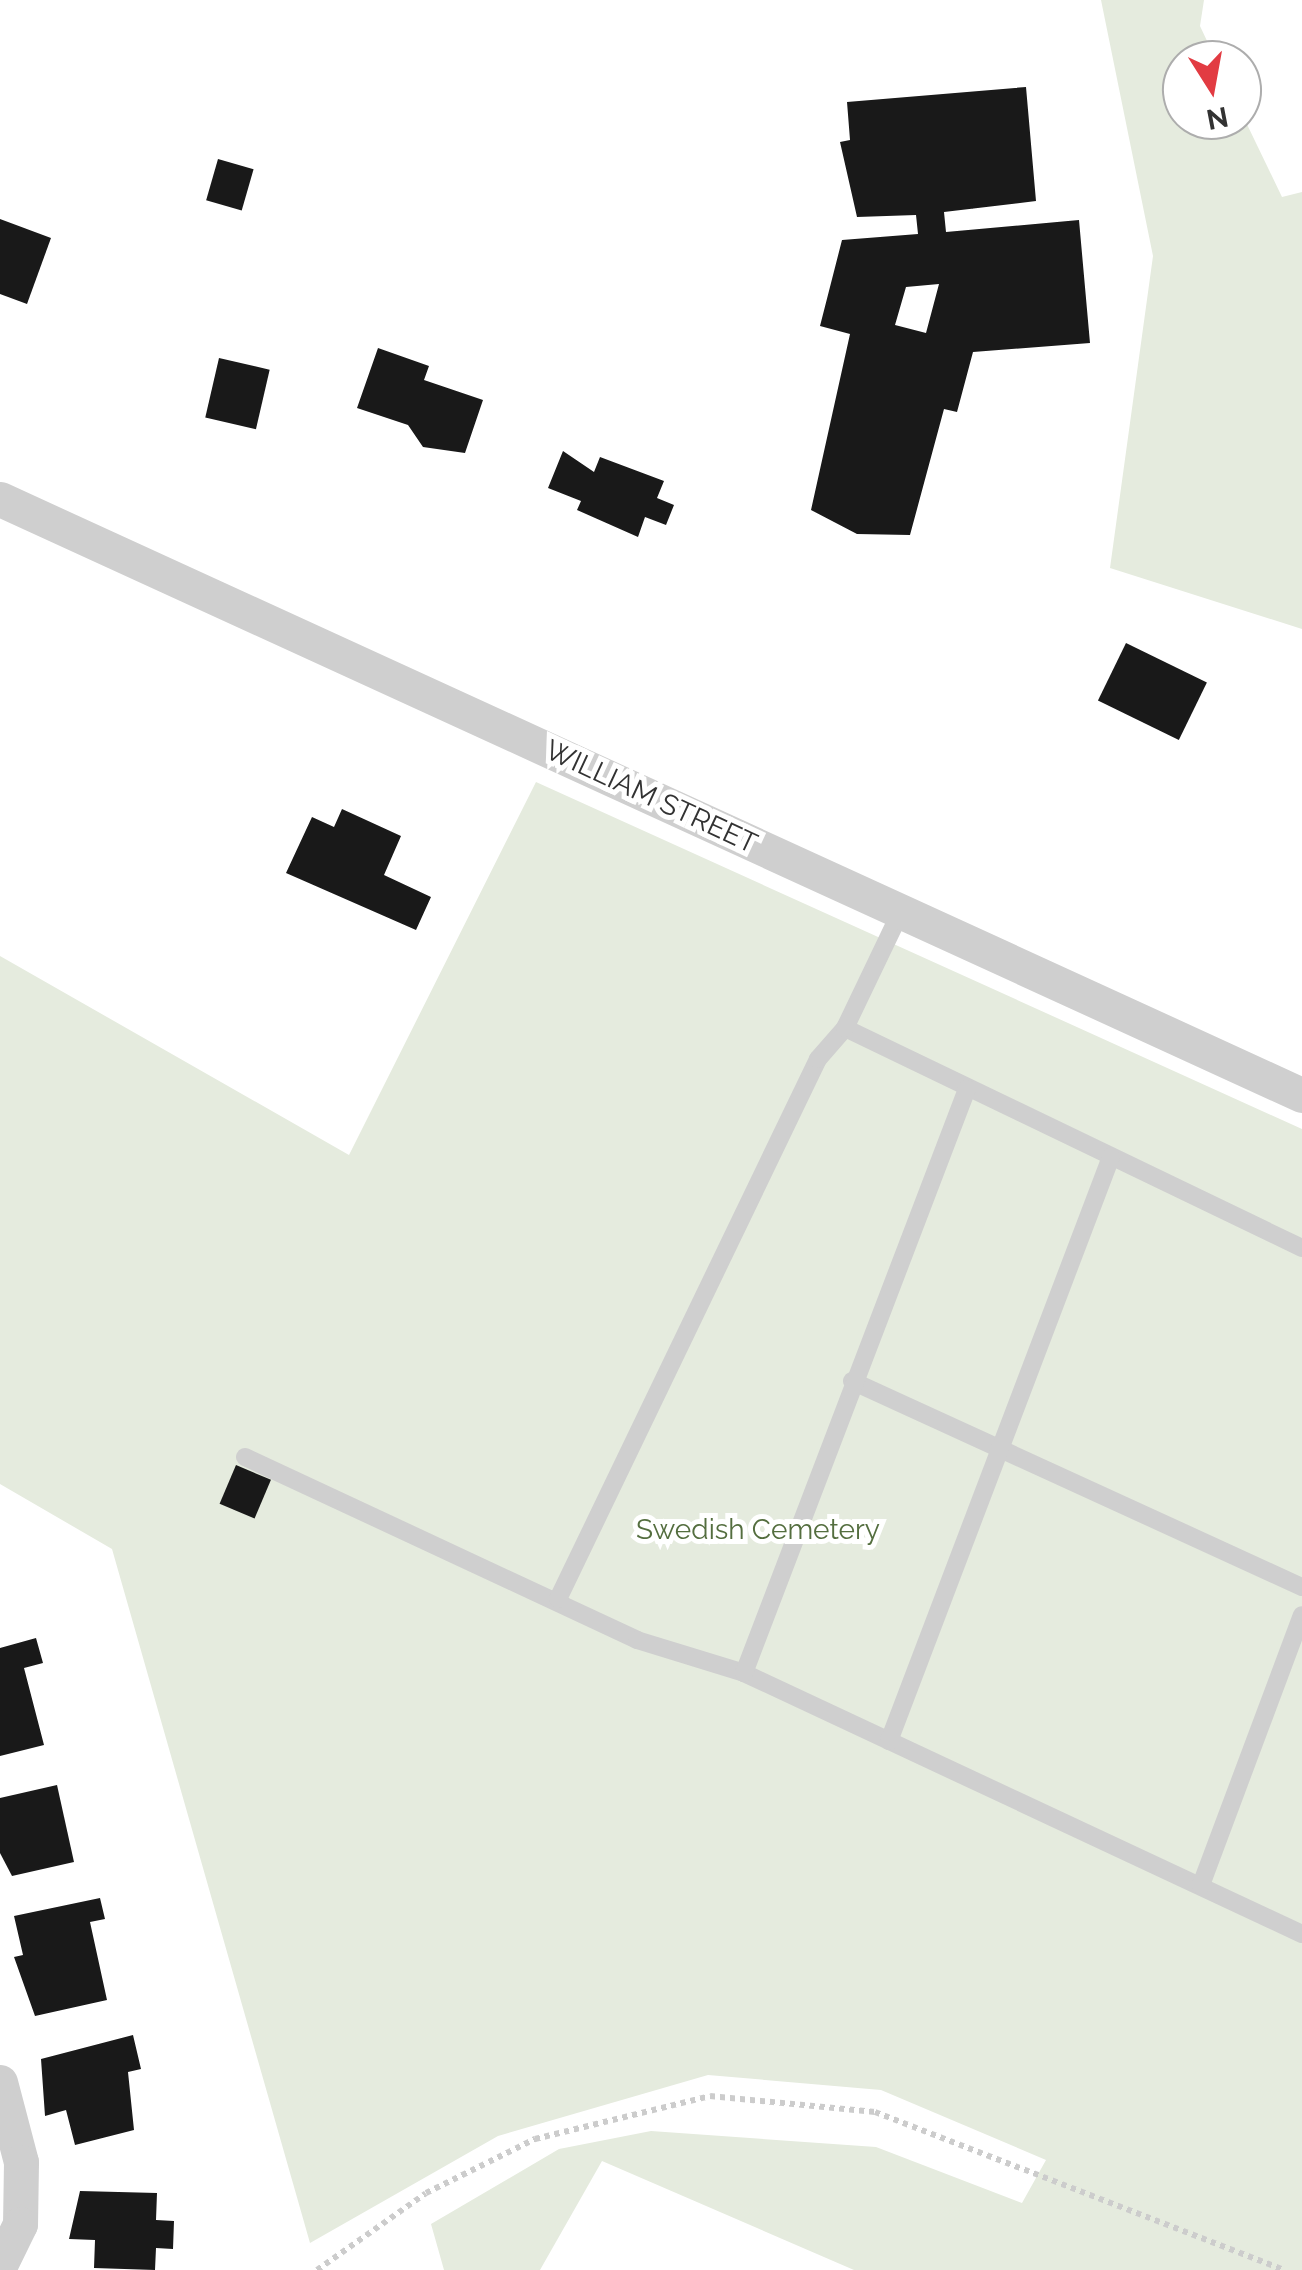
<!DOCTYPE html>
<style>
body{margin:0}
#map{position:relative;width:1302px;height:2270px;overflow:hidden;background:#fff;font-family:Raleway,sans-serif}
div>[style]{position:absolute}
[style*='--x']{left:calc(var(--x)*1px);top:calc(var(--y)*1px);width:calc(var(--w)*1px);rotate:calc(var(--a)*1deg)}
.green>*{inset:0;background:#e5ebde}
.building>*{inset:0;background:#191919;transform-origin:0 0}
.path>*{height:6px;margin-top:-3px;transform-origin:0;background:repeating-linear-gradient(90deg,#ccc 0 5px,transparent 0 10px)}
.service>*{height:18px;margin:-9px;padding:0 9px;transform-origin:9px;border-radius:9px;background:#cfcfcf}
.minor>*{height:35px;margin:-17.5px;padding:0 17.5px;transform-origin:17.5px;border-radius:17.5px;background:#cfcfcf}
span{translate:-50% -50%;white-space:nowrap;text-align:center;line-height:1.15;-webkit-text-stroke:10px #fff;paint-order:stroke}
.street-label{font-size:28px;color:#323232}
.park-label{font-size:28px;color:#546e3f}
.north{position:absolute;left:1162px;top:40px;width:100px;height:100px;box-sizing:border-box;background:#fff;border:2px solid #adadad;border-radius:50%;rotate:169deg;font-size:28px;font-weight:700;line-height:40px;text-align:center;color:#323232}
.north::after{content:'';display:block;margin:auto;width:35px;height:45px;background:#e23b42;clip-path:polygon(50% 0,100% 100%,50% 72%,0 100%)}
</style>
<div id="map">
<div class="green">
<div style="clip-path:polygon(1101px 0,1204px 0,1200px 26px,1216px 60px,1182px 60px,1182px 120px,1242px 114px,1282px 197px,1302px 192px,1302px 629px,1110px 568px,1153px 256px)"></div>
<div style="clip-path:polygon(536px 782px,1302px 1129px,1302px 2270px,854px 2270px,602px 2161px,540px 2270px,444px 2270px,431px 2224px,559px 2149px,651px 2131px,876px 2147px,1022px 2203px,1046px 2160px,881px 2090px,708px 2075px,498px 2136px,310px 2243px,112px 1549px,0 1484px,0 956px,349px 1155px)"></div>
</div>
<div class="building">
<div style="clip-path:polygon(evenodd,1026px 87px,1036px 201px,944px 212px,946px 232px,1079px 220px,1090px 343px,973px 352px,957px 412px,944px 409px,910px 535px,857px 534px,811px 510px,850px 334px,820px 326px,842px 240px,918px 234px,916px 215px,857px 217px,840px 142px,850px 140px,847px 102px,1026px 87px,939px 284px,926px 333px,895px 325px,906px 287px,939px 284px)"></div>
<div style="left:218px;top:159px;width:37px;height:43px;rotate:16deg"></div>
<div style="clip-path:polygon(0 219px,51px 238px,27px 304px,0 294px)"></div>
<div style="clip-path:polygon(378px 348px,429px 366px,424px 380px,483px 400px,465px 453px,423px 447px,408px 425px,357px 408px)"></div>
<div style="left:219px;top:358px;width:52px;height:61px;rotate:13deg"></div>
<div style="clip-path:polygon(563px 451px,594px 472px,600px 457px,664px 481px,657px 498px,674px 505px,666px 525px,645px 517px,638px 537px,577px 510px,581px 501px,548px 488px)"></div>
<div style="left:1126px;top:643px;width:90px;height:64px;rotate:26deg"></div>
<div style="clip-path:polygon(342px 809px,401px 836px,384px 875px,431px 897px,416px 930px,286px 873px,312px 817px,334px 827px)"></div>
<div style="left:236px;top:1465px;width:38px;height:42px;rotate:23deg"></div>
<div style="clip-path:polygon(36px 1638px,43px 1663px,24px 1668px,44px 1745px,0 1756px,0 1648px)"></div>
<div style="clip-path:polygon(57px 1785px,74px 1862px,12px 1876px,0 1853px,0 1798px)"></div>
<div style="clip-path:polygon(100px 1898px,105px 1919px,90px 1922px,107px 2000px,35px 2016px,14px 1957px,23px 1955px,14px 1916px)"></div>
<div style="clip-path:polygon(133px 2035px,141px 2069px,128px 2072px,134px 2130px,75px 2145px,66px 2110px,45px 2116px,41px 2059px)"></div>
<div style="clip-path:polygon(80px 2191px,157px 2193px,156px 2220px,174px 2221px,173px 2249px,156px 2248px,155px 2270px,94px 2268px,95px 2240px,69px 2239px)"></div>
</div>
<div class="path">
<div style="--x:317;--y:2270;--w:133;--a:-35.2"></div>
<div style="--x:426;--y:2193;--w:122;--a:-26.4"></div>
<div style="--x:535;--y:2139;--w:180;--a:-13.8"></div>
<div style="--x:710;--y:2096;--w:166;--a:5.5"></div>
<div style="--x:875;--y:2112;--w:438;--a:21.1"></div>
</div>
<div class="service">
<div style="--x:845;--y:1028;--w:507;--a:25.71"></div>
<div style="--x:852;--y:1381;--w:495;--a:24.6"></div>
<div style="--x:245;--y:1457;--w:433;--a:25"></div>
<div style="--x:637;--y:1640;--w:112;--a:17.1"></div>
<div style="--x:744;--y:1673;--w:616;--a:25.07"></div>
<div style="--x:558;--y:1599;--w:599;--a:-64.29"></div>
<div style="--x:818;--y:1059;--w:41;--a:-48.9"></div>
<div style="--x:845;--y:1028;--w:130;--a:-64.4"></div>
<div style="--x:744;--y:1673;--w:625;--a:-69.1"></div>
<div style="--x:889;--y:1741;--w:625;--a:-69.19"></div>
<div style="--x:1201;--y:1885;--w:288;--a:-69.5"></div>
</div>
<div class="minor">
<div style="--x:0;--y:499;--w:1432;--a:24.6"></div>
<div style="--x:0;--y:2082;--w:83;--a:75.3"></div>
<div style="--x:21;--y:2162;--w:62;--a:90.9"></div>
<div style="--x:20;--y:2224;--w:46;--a:116"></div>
</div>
<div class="street-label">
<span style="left:651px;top:797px;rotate:25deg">WILLIAM STREET</span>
</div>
<div class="park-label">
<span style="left:758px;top:1530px">Swedish Cemetery</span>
</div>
<div class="north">N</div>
</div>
